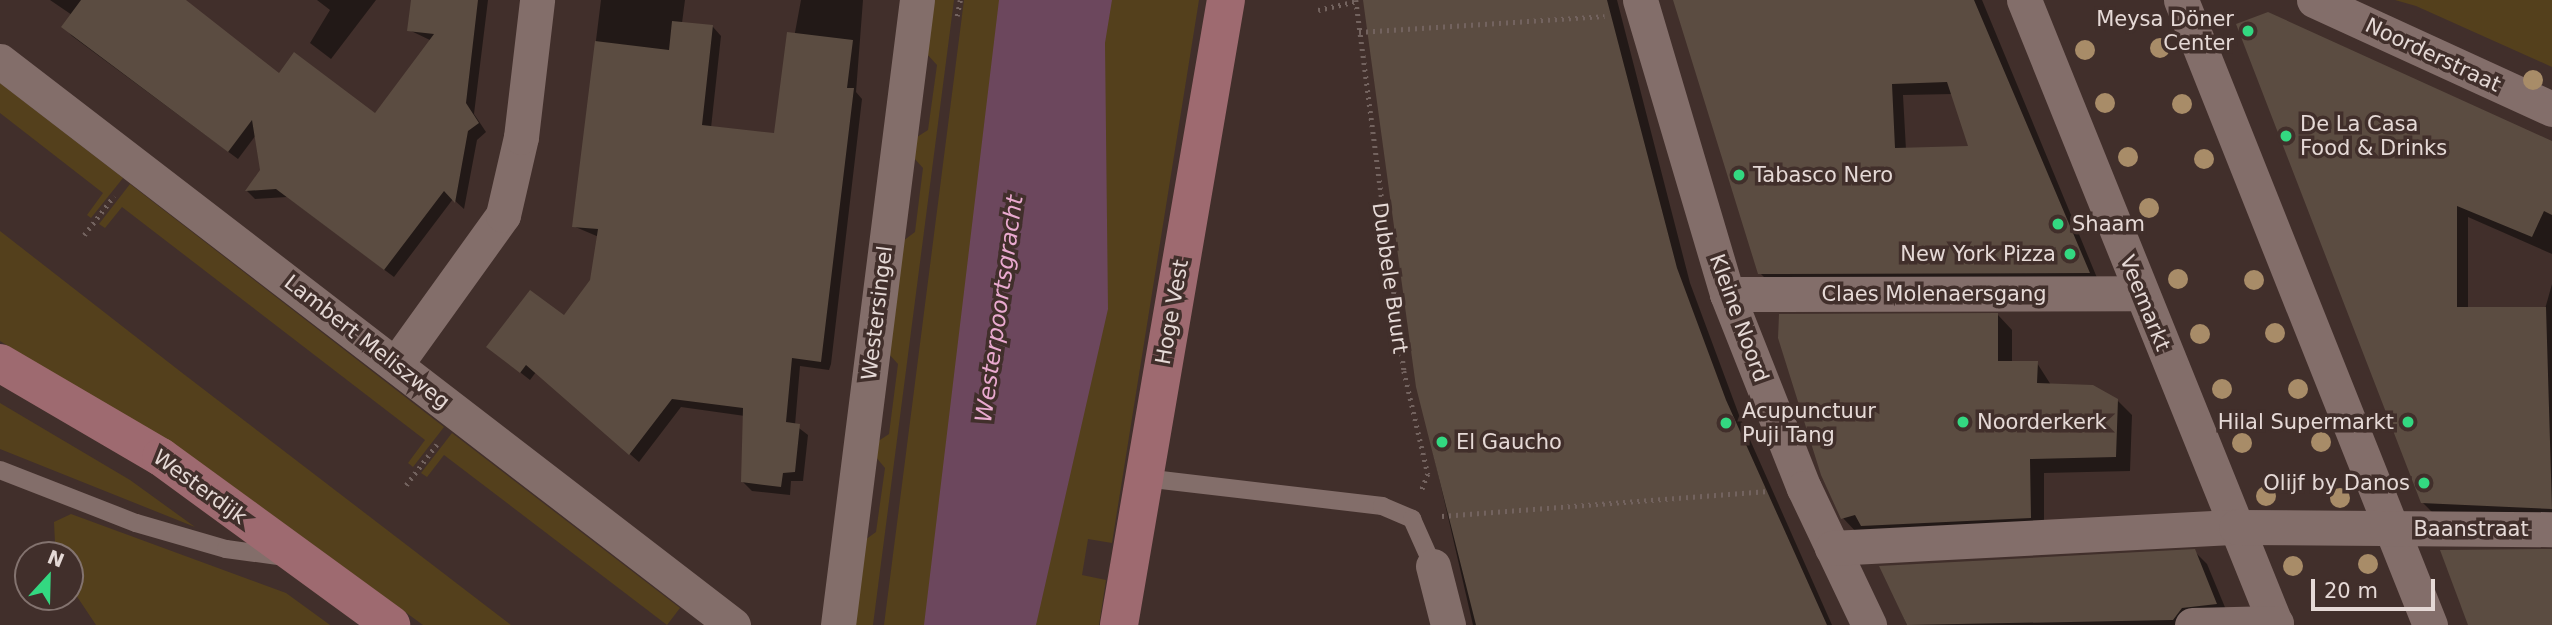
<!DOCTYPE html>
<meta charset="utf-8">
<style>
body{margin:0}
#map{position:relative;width:2552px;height:625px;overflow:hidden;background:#412f2b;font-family:"DejaVu Sans",sans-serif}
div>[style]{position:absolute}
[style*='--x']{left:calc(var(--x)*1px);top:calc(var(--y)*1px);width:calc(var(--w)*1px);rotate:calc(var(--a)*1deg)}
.green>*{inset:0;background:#54401c}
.water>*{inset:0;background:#6c475d}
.shadow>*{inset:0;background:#0007}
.building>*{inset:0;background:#5b4c41}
.path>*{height:4.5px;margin-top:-2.25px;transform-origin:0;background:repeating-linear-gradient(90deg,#73635f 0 2px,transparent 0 7px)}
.lane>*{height:18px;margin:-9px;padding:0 9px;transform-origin:9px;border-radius:9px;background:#836e6a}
.street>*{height:35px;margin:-17.5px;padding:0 17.5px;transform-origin:17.5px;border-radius:17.5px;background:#836e6a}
.secondary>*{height:38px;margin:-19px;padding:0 19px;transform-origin:19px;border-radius:19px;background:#9e6a70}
.trees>*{width:20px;height:20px;margin:-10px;border-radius:50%;background:#a88c68}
.dots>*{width:19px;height:19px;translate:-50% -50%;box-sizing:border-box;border:4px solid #412f2b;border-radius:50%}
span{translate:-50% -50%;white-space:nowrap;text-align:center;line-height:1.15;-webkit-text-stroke:7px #412f2b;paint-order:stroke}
.poi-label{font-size:21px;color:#e5d9d6}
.right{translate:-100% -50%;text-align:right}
.left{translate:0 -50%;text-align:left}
.street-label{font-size:21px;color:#e5d9d6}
.water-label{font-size:23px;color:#eaaad0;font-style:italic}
.north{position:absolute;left:14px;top:541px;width:70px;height:70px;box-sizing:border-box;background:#412f2b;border:2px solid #83736f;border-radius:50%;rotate:22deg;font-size:19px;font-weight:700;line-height:28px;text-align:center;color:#e5d9d6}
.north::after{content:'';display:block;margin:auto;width:24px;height:32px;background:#33d881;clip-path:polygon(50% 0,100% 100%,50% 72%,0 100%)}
.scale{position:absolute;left:2311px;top:579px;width:124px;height:32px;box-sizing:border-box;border:4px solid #e5d9d6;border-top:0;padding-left:9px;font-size:21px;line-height:24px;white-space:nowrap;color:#e5d9d6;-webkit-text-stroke:5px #412f2b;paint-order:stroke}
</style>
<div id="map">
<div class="green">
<div style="clip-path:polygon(932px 0,954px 0,873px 625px,852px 625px,865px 540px,876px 532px,885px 468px,875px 456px,877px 442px,889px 434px,898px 364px,888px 353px,903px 241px,915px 232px,923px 168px,913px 157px,917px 137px,928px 130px,937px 65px,926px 53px)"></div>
<div style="clip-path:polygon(964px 0,1199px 0,1112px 543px,1088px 539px,1082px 575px,1106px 580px,1099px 625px,884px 625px)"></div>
<div style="clip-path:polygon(2395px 0,2552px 0,2552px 67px,2416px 6px)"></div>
<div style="clip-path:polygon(0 83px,123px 178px,91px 218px,87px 215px,103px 193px,0 113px)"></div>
<div style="clip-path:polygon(130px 184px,444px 427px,413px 467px,408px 463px,425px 440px,122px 207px,105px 228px,99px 224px)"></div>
<div style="clip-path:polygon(0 231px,181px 372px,511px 625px,423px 625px,205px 466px,0 341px)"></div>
<div style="clip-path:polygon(0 403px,130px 480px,195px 527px,0 449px)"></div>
<div style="clip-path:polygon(452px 433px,680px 608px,667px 625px,444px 455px,427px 477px,421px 473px)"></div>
<div style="clip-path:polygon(71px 514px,286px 593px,330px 625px,96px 625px,70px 586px,70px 555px,58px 555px,55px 543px,54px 522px)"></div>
</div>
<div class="water">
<div style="clip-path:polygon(999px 0,1112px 0,1105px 43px,1108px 309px,1036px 625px,924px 625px)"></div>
</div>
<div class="shadow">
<div style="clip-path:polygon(50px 0,183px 0,279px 75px,376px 116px,432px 41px,409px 30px,412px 0,488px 0,474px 114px,486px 132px,477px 140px,464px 209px,453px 199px,394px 277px,287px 197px,255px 199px,247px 191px,262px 171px,256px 135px,238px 159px,72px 36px,64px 27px,72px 15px)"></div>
<div style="clip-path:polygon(317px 0,376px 0,331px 59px,310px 43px,330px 10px)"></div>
<div style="clip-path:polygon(601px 0,685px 0,682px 23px,713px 27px,721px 36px,711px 128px,776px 135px,801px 0,863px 0,856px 92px,862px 99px,831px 364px,829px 370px,800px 366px,795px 425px,808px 435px,803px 481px,791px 481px,790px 495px,752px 491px,743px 482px,745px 416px,681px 407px,639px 462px,536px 372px,530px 380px,488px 347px,564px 318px,592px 281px,599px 237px,573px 226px)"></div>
<div style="clip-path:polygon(1366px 0,1617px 0,1690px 283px,1739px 415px,1832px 625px,1473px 625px,1418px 387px)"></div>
<div style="clip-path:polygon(evenodd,1674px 0,1982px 0,2100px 285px,1772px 285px,1760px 273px,1674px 0,1953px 94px,1970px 148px,1906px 150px,1903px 95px,1953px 94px)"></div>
<div style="clip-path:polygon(2238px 25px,2552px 147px,2552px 254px,2468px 217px,2468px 309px,2545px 309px,2552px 284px,2552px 520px,2435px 515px,2422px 502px)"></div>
<div style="clip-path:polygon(1998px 315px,2012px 330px,2012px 363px,2037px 363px,2051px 385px,2117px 400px,2132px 415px,2130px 471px,2044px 473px,2044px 532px,1857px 533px,1843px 518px)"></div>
<div style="clip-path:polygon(2194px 551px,2207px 564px,2229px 617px,2193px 625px,1907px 625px,1882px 567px)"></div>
</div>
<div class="building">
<div style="clip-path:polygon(81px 0,186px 0,279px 73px,294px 52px,375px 113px,434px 34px,407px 31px,411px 0,478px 0,466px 103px,479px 123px,468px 131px,455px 203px,444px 191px,384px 270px,276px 189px,245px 191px,260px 170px,252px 120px,228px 152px,61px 27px)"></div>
<div style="clip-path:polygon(1363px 0,1607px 0,1677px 268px,1726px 400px,1827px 625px,1476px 625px,1416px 387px)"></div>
<div style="clip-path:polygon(evenodd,1673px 0,1974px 0,2090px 273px,1758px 274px,1673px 0,1947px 82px,1968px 146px,1895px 148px,1892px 84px,1947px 82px)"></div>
<div style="clip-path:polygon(2268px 12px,2552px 141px,2552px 215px,2544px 211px,2532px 237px,2457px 206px,2457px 307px,2546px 307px,2552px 509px,2421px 503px,2236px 24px)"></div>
<div style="clip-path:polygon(672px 21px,713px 25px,702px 125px,774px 133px,787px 32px,853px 40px,847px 88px,854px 88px,822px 354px,821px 362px,792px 358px,786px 422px,800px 424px,795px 472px,783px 473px,781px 487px,741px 482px,743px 408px,672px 399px,629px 455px,526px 365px,520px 373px,486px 347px,530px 290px,564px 315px,590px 280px,598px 229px,572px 227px,595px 41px,669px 50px)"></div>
<div style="clip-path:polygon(1998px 313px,1998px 361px,2038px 361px,2037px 383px,2093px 385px,2118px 399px,2116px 457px,2030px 459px,2031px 518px,1861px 526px,1855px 515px,1841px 519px,1821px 475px,1778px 338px,1779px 314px)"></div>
<div style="clip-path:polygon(2195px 549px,2217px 604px,2182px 608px,2173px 620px,1907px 625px,1879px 566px)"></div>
<div style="clip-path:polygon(2552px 549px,2552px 625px,2468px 625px,2440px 550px)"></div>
</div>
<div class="path">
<div style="--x:1356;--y:0;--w:374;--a:82.6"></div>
<div style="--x:1404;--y:371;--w:106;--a:76.9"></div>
<div style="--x:1428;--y:474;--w:17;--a:111"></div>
<div style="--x:1318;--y:10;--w:39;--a:-13"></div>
<div style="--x:957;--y:16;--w:16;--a:-79"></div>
<div style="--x:1359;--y:32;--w:246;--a:-3.7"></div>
<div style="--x:84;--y:235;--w:49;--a:-52.4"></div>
<div style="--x:406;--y:485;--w:51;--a:-52.9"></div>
<div style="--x:1442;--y:516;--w:324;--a:-4.4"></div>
</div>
<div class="lane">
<div style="--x:0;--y:470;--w:146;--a:21.3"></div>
<div style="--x:136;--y:523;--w:94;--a:16.1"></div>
<div style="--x:226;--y:549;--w:60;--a:7.7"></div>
<div style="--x:1144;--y:478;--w:240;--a:6.7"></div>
<div style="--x:1382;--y:506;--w:33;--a:23"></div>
<div style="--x:1412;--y:519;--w:51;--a:65.9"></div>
</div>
<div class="street">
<div style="--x:1640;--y:0;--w:307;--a:73.5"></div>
<div style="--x:1727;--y:294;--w:209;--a:68.4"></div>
<div style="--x:1804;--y:488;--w:152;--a:64.6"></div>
<div style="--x:2024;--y:0;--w:674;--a:68.04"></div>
<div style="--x:2181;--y:0;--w:673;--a:68.28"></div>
<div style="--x:2314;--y:0;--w:262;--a:24.6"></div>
<div style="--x:0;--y:61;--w:925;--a:37.58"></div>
<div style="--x:1727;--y:294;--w:414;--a:-0.1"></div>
<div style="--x:396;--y:364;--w:183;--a:-54.3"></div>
<div style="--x:503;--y:215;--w:80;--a:-77"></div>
<div style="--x:521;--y:137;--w:138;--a:-83.3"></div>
<div style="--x:1832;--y:548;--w:405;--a:-3"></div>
<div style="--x:2236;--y:527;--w:316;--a:0.4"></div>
<div style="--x:1433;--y:566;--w:61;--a:75.7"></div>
<div style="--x:838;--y:625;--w:630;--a:-82.8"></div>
<div style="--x:2192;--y:625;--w:84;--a:-1.4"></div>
</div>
<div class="secondary">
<div style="--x:0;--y:363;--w:186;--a:30.3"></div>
<div style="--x:161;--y:457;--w:285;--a:36.1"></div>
<div style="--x:1119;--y:625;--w:634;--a:-80.29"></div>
</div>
<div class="trees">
<div style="left:2160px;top:48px"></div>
<div style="left:2085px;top:50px"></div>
<div style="left:2533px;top:80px"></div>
<div style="left:2105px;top:103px"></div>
<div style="left:2182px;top:104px"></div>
<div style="left:2128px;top:157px"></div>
<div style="left:2204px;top:159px"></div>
<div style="left:2149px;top:208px"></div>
<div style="left:2178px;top:279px"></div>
<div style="left:2254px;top:280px"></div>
<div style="left:2275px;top:333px"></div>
<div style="left:2200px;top:334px"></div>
<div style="left:2222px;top:389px"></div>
<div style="left:2298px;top:389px"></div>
<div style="left:2321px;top:442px"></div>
<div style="left:2242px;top:443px"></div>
<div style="left:2266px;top:496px"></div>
<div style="left:2340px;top:498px"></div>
<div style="left:2368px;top:564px"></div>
<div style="left:2293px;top:566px"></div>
</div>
<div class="dots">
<div style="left:2248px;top:31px;background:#33d881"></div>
<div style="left:2286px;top:136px;background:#33d881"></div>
<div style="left:1739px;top:175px;background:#33d881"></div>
<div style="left:2058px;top:224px;background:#33d881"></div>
<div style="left:2070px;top:254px;background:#33d881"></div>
<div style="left:1963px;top:422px;background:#33d881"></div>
<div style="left:2408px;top:422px;background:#33d881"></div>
<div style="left:1726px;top:423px;background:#33d881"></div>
<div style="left:1442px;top:442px;background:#33d881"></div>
<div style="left:2424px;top:483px;background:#33d881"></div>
</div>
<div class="poi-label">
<span class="right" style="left:2234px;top:31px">Meysa Döner<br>Center</span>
<span class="left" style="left:2300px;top:136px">De La Casa<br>Food &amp; Drinks</span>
<span class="left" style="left:1753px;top:175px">Tabasco Nero</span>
<span class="left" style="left:2072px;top:224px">Shaam</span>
<span class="right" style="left:2056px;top:254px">New York Pizza</span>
<span class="left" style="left:1742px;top:423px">Acupunctuur<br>Puji Tang</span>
<span class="left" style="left:1977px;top:422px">Noorderkerk</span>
<span class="right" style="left:2394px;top:422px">Hilal Supermarkt</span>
<span class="left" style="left:1456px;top:442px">El Gaucho</span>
<span class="right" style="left:2410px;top:483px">Olijf by Danos</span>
</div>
<div class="street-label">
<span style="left:2433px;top:55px;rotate:25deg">Noorderstraat</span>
<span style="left:1390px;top:278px;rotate:82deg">Dubbele Buurt</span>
<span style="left:1934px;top:294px">Claes Molenaersgang</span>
<span style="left:2145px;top:303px;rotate:68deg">Veemarkt</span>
<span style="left:1172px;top:312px;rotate:-80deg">Hoge Vest</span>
<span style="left:877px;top:313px;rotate:-83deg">Westersingel</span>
<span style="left:1739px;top:318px;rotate:70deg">Kleine Noord</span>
<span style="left:367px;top:342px;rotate:38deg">Lambert Meliszweg</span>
<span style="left:200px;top:487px;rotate:36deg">Westerdijk</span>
<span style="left:2471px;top:529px">Baanstraat</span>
</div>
<div class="water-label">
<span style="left:999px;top:309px;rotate:-82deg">Westerpoortsgracht</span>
</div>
<div class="north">N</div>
<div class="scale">20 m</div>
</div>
